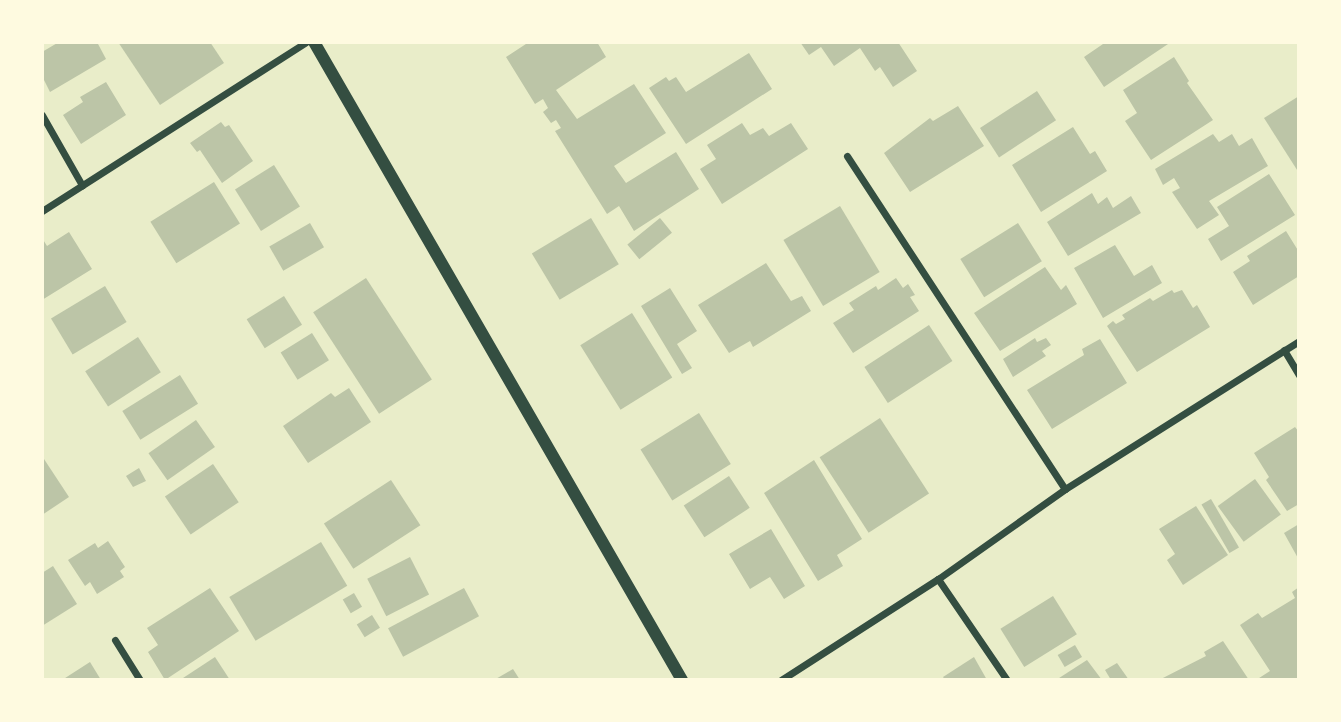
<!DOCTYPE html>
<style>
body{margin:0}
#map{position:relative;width:1341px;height:722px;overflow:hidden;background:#e9edc9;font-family:"Varela Round",sans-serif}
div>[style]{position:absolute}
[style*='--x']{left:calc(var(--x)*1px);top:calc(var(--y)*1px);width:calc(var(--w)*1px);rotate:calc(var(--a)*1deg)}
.building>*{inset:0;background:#bcc5a7;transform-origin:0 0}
.minor>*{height:7px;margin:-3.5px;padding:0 3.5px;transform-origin:3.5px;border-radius:3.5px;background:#344e41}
.tertiary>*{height:12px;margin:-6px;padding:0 6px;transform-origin:6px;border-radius:6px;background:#344e41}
span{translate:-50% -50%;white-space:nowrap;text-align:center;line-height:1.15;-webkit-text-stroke:5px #fefae0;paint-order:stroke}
.frame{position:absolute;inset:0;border:44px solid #fefae0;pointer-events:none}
</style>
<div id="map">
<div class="building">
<div style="clip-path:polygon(59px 42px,97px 42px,106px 59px,50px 92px,42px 76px,42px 52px)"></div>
<div style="clip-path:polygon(118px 42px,210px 42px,224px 63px,160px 105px)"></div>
<div style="clip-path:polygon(529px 42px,597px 42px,606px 57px,556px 90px,577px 119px,634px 84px,666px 133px,614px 166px,626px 183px,676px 152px,699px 189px,634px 231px,619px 206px,607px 214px,555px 131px,561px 128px,556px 120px,551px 123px,543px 112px,548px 108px,543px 99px,535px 104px,506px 57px)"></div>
<div style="clip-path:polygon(800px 42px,898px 42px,917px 71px,893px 87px,880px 67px,875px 71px,860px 48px,834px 66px,821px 47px,809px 55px)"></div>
<div style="clip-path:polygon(1101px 42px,1171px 42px,1104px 87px,1084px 57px,1103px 44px)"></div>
<div style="clip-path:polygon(749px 53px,772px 89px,686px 144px,649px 88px,666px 77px,669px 81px,676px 77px,686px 92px)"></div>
<div style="clip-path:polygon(1174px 57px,1189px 81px,1187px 83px,1213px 120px,1151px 160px,1125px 121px,1137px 113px,1123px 90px)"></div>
<div style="clip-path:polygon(106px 82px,126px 115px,81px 144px,63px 115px,83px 102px,80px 97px)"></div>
<div style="left:1037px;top:91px;width:35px;height:68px;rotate:57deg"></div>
<div style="clip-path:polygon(1299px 96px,1299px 173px,1264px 118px)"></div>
<div style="clip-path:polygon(958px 106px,984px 146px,910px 192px,884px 153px,930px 118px,933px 121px)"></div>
<div style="clip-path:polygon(221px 122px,225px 127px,229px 125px,253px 161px,222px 183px,200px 150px,197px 152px,190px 143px)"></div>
<div style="clip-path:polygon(742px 123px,750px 135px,763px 128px,769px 136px,791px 123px,808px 149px,722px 204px,700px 169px,716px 159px,707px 145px)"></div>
<div style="clip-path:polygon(1073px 127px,1090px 154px,1095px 151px,1107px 171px,1041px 212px,1012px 165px)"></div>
<div style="clip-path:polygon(1213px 134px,1219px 142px,1232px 134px,1239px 146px,1252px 138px,1268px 166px,1209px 201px,1219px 215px,1197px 229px,1172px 192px,1180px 188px,1174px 178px,1163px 185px,1155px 169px)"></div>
<div style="left:274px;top:165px;width:49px;height:46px;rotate:58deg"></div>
<div style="clip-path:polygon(1269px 174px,1295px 215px,1221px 261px,1208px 239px,1229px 226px,1217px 207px)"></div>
<div style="left:214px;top:182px;width:49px;height:75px;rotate:58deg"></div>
<div style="clip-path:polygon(1092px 193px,1098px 204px,1107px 197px,1113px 208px,1131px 196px,1141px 213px,1068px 256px,1047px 222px)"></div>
<div style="left:840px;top:206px;width:77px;height:66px;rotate:59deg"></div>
<div style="left:591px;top:218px;width:54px;height:69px;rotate:59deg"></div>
<div style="left:660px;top:218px;width:19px;height:42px;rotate:51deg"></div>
<div style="left:310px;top:223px;width:28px;height:47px;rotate:60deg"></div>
<div style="left:1018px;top:223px;width:45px;height:68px;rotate:58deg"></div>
<div style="clip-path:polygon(1286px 231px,1299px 252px,1299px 276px,1253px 305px,1233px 272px,1250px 261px,1247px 256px)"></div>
<div style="clip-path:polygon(69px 232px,92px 269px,42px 300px,42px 238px,47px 246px)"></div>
<div style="clip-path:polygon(1115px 245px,1134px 276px,1152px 265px,1162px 283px,1103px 318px,1074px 268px)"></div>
<div style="clip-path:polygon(766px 263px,791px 301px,802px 296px,811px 311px,753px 347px,750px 341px,729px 353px,698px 305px)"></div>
<div style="clip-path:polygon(1045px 267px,1061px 290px,1066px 285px,1077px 304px,1000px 351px,974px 313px)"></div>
<div style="left:366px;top:278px;width:121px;height:63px;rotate:57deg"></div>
<div style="clip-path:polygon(896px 278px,903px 288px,908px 284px,915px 295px,910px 297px,919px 311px,853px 353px,833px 323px,854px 310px,849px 303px,876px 286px,878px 290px)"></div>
<div style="left:105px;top:286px;width:42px;height:63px;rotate:59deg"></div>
<div style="clip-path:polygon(670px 288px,697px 331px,677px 344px,692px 368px,682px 374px,641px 306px)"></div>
<div style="clip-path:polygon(1172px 290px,1174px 293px,1182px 290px,1193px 308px,1197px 305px,1210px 327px,1137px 372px,1107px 326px,1113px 321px,1116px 324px,1125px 319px,1122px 315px,1150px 298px,1153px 301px)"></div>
<div style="left:284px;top:296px;width:34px;height:44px;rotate:58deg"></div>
<div style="left:632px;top:313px;width:76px;height:61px;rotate:58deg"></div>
<div style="left:929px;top:325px;width:43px;height:77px;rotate:57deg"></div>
<div style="left:312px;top:333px;width:32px;height:37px;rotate:58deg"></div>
<div style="left:138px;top:337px;width:42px;height:63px;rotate:57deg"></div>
<div style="clip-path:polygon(1035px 338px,1037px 342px,1046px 338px,1051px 345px,1042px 351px,1046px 356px,1013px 377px,1003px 359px)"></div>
<div style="clip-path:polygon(1100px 339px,1127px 383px,1052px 429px,1027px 390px,1084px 355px,1082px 349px)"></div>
<div style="left:180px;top:375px;width:34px;height:68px;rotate:58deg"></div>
<div style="clip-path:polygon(349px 388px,371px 422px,308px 463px,283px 426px,331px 393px,335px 397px)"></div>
<div style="left:699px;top:413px;width:60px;height:69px;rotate:58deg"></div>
<div style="left:880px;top:418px;width:90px;height:72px;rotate:57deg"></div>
<div style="left:196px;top:420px;width:33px;height:58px;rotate:55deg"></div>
<div style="clip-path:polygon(1295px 427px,1299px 432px,1299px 504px,1287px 511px,1266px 480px,1269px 477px,1254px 453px)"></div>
<div style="clip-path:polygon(42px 456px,69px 497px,42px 515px)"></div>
<div style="clip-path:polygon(814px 460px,862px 539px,837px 555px,843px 566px,818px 581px,764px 493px)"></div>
<div style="left:213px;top:464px;width:46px;height:58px;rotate:56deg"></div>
<div style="clip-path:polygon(139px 468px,146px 481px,133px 487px,126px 476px)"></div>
<div style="left:729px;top:476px;width:38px;height:54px;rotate:57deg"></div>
<div style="left:1255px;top:479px;width:44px;height:46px;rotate:54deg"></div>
<div style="left:391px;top:480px;width:54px;height:80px;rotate:57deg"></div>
<div style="left:1211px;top:499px;width:56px;height:11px;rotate:60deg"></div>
<div style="clip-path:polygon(1196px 506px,1228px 555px,1183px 585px,1167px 560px,1175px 554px,1159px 529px)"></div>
<div style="clip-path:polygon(1299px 524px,1299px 560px,1284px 533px)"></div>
<div style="clip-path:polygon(771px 529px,805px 586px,784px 599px,770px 577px,750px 589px,729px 554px)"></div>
<div style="clip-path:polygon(108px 541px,125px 567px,120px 571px,124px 577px,97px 594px,90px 582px,85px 586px,68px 560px,95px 543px,98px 548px)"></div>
<div style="left:321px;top:542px;width:51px;height:107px;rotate:59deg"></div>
<div style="left:410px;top:557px;width:42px;height:48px;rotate:63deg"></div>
<div style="clip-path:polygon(53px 566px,77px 604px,42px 626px,42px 573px)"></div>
<div style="clip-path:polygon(1299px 587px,1299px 680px,1256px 680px,1270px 671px,1240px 625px,1258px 613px,1262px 618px,1295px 598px,1292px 592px)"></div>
<div style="clip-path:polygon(210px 588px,239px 631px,165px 680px,148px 652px,158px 645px,147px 628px)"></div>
<div style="left:464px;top:588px;width:32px;height:86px;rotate:62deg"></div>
<div style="left:354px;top:593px;width:16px;height:13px;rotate:60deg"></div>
<div style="left:1053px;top:596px;width:45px;height:62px;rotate:58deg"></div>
<div style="left:372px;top:615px;width:15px;height:18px;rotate:58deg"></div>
<div style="clip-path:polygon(1223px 641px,1249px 680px,1159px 680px,1206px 656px,1204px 652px)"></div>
<div style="left:1075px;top:645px;width:14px;height:20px;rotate:60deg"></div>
<div style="clip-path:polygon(215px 657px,230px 680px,180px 680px)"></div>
<div style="clip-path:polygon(974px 657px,987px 680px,945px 680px,943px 677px)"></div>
<div style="clip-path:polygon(1087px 660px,1102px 680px,1056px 680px)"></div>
<div style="clip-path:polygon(90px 662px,101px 680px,62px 680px)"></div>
<div style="clip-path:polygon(1117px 663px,1129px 680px,1111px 680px,1105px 670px)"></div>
<div style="clip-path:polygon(513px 669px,520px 680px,494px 680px)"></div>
</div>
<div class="minor">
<div style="--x:42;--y:115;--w:81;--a:60.3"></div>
<div style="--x:847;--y:156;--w:398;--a:56.8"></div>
<div style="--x:42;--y:211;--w:313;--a:-32.6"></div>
<div style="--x:1284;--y:350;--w:29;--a:59"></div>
<div style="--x:938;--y:579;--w:122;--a:55.7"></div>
<div style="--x:115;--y:640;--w:47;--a:58"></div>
<div style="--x:781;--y:680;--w:187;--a:-32.8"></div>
<div style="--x:938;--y:579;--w:156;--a:-35.3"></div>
<div style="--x:1065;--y:489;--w:277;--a:-32.3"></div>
</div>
<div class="tertiary">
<div style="--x:314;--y:42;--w:737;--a:60.02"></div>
</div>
<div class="frame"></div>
</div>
